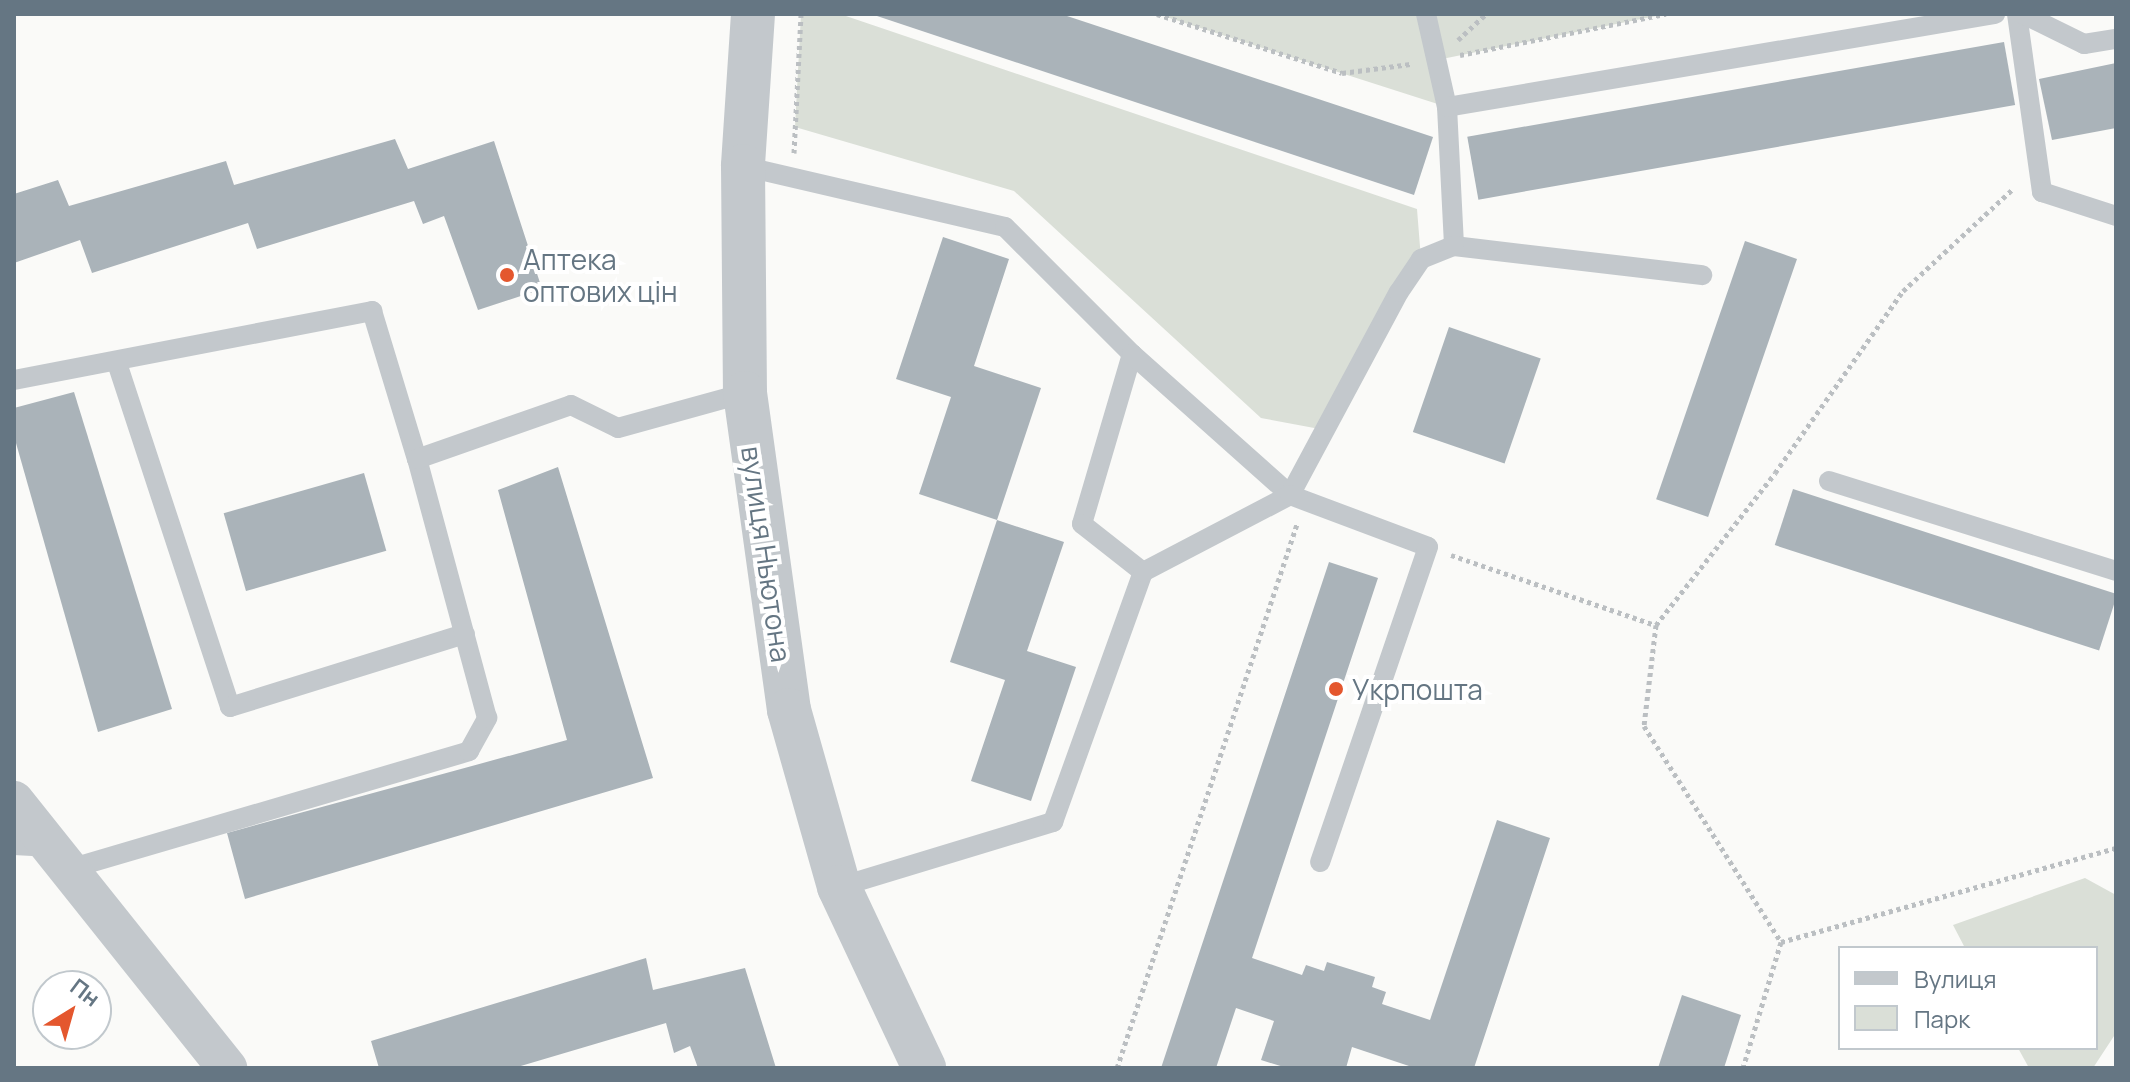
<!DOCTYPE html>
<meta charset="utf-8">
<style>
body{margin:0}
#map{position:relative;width:2130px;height:1082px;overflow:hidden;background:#fafaf8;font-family:Manrope,sans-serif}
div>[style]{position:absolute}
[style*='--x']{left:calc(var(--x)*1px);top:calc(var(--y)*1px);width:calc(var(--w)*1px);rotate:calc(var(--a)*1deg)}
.green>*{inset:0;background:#dadfd7}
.building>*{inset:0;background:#aab3b9;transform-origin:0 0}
.path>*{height:5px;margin-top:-2.5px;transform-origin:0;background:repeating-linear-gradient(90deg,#bbbfc2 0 4px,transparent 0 8px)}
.service>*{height:20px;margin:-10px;padding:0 10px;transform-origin:10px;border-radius:10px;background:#c3c8cc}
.minor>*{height:40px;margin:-20px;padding:0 20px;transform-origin:20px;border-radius:20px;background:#c3c8cc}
.tertiary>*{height:44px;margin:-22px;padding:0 22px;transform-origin:22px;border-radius:22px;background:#c3c8cc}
.dots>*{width:22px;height:22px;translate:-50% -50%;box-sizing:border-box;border:4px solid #fff;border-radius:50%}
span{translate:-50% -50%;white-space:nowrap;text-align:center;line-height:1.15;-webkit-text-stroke:8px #fff;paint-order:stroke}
.poi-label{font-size:28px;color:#657683}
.left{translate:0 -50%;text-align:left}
.street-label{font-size:28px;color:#657683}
.frame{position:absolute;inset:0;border:16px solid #657683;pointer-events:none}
.legend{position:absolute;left:1838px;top:946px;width:260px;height:104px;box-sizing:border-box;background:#fff;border:2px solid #c1c8cd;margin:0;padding:10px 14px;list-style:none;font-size:24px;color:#657683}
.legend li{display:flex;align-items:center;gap:16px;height:40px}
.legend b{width:40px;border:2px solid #c1c8cd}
.north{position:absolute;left:32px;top:970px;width:80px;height:80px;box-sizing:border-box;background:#fff;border:2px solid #c1c8cd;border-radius:50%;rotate:37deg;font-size:22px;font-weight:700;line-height:32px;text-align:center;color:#657683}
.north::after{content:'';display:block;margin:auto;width:28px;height:36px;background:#e4572e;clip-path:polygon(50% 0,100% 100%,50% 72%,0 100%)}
</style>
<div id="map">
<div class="green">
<div style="clip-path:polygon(801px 14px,840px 14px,1417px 209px,1421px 259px,1325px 430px,1261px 418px,1014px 191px,795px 127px)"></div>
<div style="clip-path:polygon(1157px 14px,1666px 14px,1437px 60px,1447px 107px)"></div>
<div style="clip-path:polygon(2085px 878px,2116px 895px,2116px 1033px,2093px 1068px,2029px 1068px,2018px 1048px,2096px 1048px,2096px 948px,1965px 948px,1953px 925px)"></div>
</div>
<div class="building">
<div style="clip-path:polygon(871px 14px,1061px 14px,1433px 137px,1414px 195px)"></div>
<div style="left:2004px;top:42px;width:64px;height:545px;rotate:80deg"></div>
<div style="clip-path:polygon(2116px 63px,2116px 128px,2052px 140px,2039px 79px)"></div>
<div style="clip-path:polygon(395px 139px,408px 169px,494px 141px,542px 289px,478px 310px,444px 216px,423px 224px,414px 201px,257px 249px,248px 223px,92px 273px,80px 240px,14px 263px,14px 194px,58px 180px,69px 206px,226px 161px,234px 185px)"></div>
<div style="clip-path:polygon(943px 237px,1009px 259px,974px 366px,1041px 388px,997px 520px,919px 494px,951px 397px,896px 379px)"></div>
<div style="left:1745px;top:241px;width:55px;height:273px;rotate:19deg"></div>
<div style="left:1449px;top:327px;width:97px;height:111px;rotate:19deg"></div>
<div style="clip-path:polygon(74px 392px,172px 709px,98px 732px,14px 436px,14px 408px)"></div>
<div style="clip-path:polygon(558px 467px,653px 778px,245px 899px,227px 833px,567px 740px,498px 490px)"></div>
<div style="left:364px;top:473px;width:81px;height:146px;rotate:74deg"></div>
<div style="left:1793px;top:489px;width:341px;height:59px;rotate:18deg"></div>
<div style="clip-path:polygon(997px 520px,1064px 542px,1027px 651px,1076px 667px,1031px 801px,971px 781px,1005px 680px,950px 662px)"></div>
<div style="clip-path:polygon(1329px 562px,1378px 578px,1252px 958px,1302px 975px,1306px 965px,1324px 971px,1327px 962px,1375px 977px,1372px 987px,1386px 992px,1382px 1004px,1430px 1020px,1497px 820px,1550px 838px,1474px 1068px,1415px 1068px,1352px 1047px,1346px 1068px,1287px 1068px,1261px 1060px,1274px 1021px,1236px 1008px,1216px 1068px,1161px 1068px)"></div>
<div style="clip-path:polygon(646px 958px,653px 990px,745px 968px,776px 1068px,698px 1068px,690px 1046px,674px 1053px,666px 1023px,514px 1068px,379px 1068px,371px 1041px)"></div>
<div style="clip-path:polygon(1682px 995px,1741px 1015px,1724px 1068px,1658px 1068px)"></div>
</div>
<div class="path">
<div style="--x:1157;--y:14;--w:194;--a:17.7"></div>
<div style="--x:1342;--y:73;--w:69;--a:-7.5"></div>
<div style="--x:1458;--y:40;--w:38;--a:-43"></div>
<div style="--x:1460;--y:55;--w:210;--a:-11.3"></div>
<div style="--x:794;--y:153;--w:139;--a:-87.1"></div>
<div style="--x:1451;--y:555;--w:217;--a:18.9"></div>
<div style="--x:1656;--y:625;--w:102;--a:96.8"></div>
<div style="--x:1644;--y:726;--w:256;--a:57.6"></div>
<div style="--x:1781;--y:942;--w:132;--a:106.8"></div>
<div style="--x:1656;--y:625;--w:193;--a:-51.9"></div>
<div style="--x:1775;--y:473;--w:223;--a:-54.9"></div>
<div style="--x:1903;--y:291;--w:151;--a:-42.9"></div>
<div style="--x:1781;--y:942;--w:348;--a:-15.7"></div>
<div style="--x:1117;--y:1068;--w:573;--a:-71.69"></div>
</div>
<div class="service">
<div style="--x:1426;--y:14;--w:95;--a:77.3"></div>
<div style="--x:1447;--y:107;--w:139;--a:87.1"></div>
<div style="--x:1454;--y:246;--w:250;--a:6.7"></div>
<div style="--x:2017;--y:14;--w:180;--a:82"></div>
<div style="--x:2042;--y:192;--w:78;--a:18"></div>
<div style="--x:2023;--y:14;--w:68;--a:26.2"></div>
<div style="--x:2084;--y:44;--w:32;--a:-9"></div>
<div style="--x:1447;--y:107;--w:556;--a:-9.63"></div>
<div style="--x:743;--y:166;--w:269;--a:13.1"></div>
<div style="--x:1005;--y:227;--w:180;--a:45"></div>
<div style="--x:1132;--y:354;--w:177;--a:106.4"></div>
<div style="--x:1082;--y:524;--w:78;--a:38.2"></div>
<div style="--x:1132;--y:354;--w:212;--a:41.7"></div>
<div style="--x:1290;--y:495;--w:230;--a:-61.8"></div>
<div style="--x:1399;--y:292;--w:40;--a:-56"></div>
<div style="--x:1421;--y:259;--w:35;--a:-22"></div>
<div style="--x:117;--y:363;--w:362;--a:71.8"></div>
<div style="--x:230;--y:707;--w:246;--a:-17.3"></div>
<div style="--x:14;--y:380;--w:365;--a:-10.9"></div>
<div style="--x:372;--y:311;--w:155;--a:73.1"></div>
<div style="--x:1829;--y:481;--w:301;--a:17.4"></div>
<div style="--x:14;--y:845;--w:37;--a:3"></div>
<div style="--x:69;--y:869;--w:417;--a:-16.4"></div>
<div style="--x:469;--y:751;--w:38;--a:-61"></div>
<div style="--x:487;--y:718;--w:268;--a:-105.1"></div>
<div style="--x:417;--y:459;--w:163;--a:-19.3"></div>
<div style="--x:571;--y:405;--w:52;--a:26.1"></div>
<div style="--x:618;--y:428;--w:132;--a:-15.4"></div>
<div style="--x:839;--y:887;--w:224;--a:-16.9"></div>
<div style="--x:1053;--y:822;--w:266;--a:-70.2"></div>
<div style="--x:1143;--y:572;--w:166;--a:-27.6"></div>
<div style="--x:1290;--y:495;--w:147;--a:20.6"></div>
<div style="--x:1428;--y:547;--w:333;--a:108.9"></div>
</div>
<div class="minor">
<div style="--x:14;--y:801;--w:342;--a:51.4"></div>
</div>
<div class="tertiary">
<div style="--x:753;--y:14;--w:152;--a:93.8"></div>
<div style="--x:743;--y:166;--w:227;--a:89.5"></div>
<div style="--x:745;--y:393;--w:320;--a:82.1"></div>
<div style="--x:789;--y:710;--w:184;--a:74.2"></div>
<div style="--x:839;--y:887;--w:200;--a:64.8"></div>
</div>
<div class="dots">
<div style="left:507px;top:275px;background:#e4572e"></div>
<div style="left:1336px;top:689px;background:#e4572e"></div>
</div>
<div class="poi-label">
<span class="left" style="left:523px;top:275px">Аптека<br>оптових цін</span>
<span class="left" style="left:1352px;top:689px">Укрпошта</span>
</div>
<div class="street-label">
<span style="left:767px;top:554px;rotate:82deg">вулиця Ньютона</span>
</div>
<div class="frame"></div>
<ul class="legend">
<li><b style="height:10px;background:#c3c8cc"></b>Вулиця</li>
<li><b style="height:22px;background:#dadfd7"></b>Парк</li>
</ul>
<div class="north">Пн</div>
</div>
